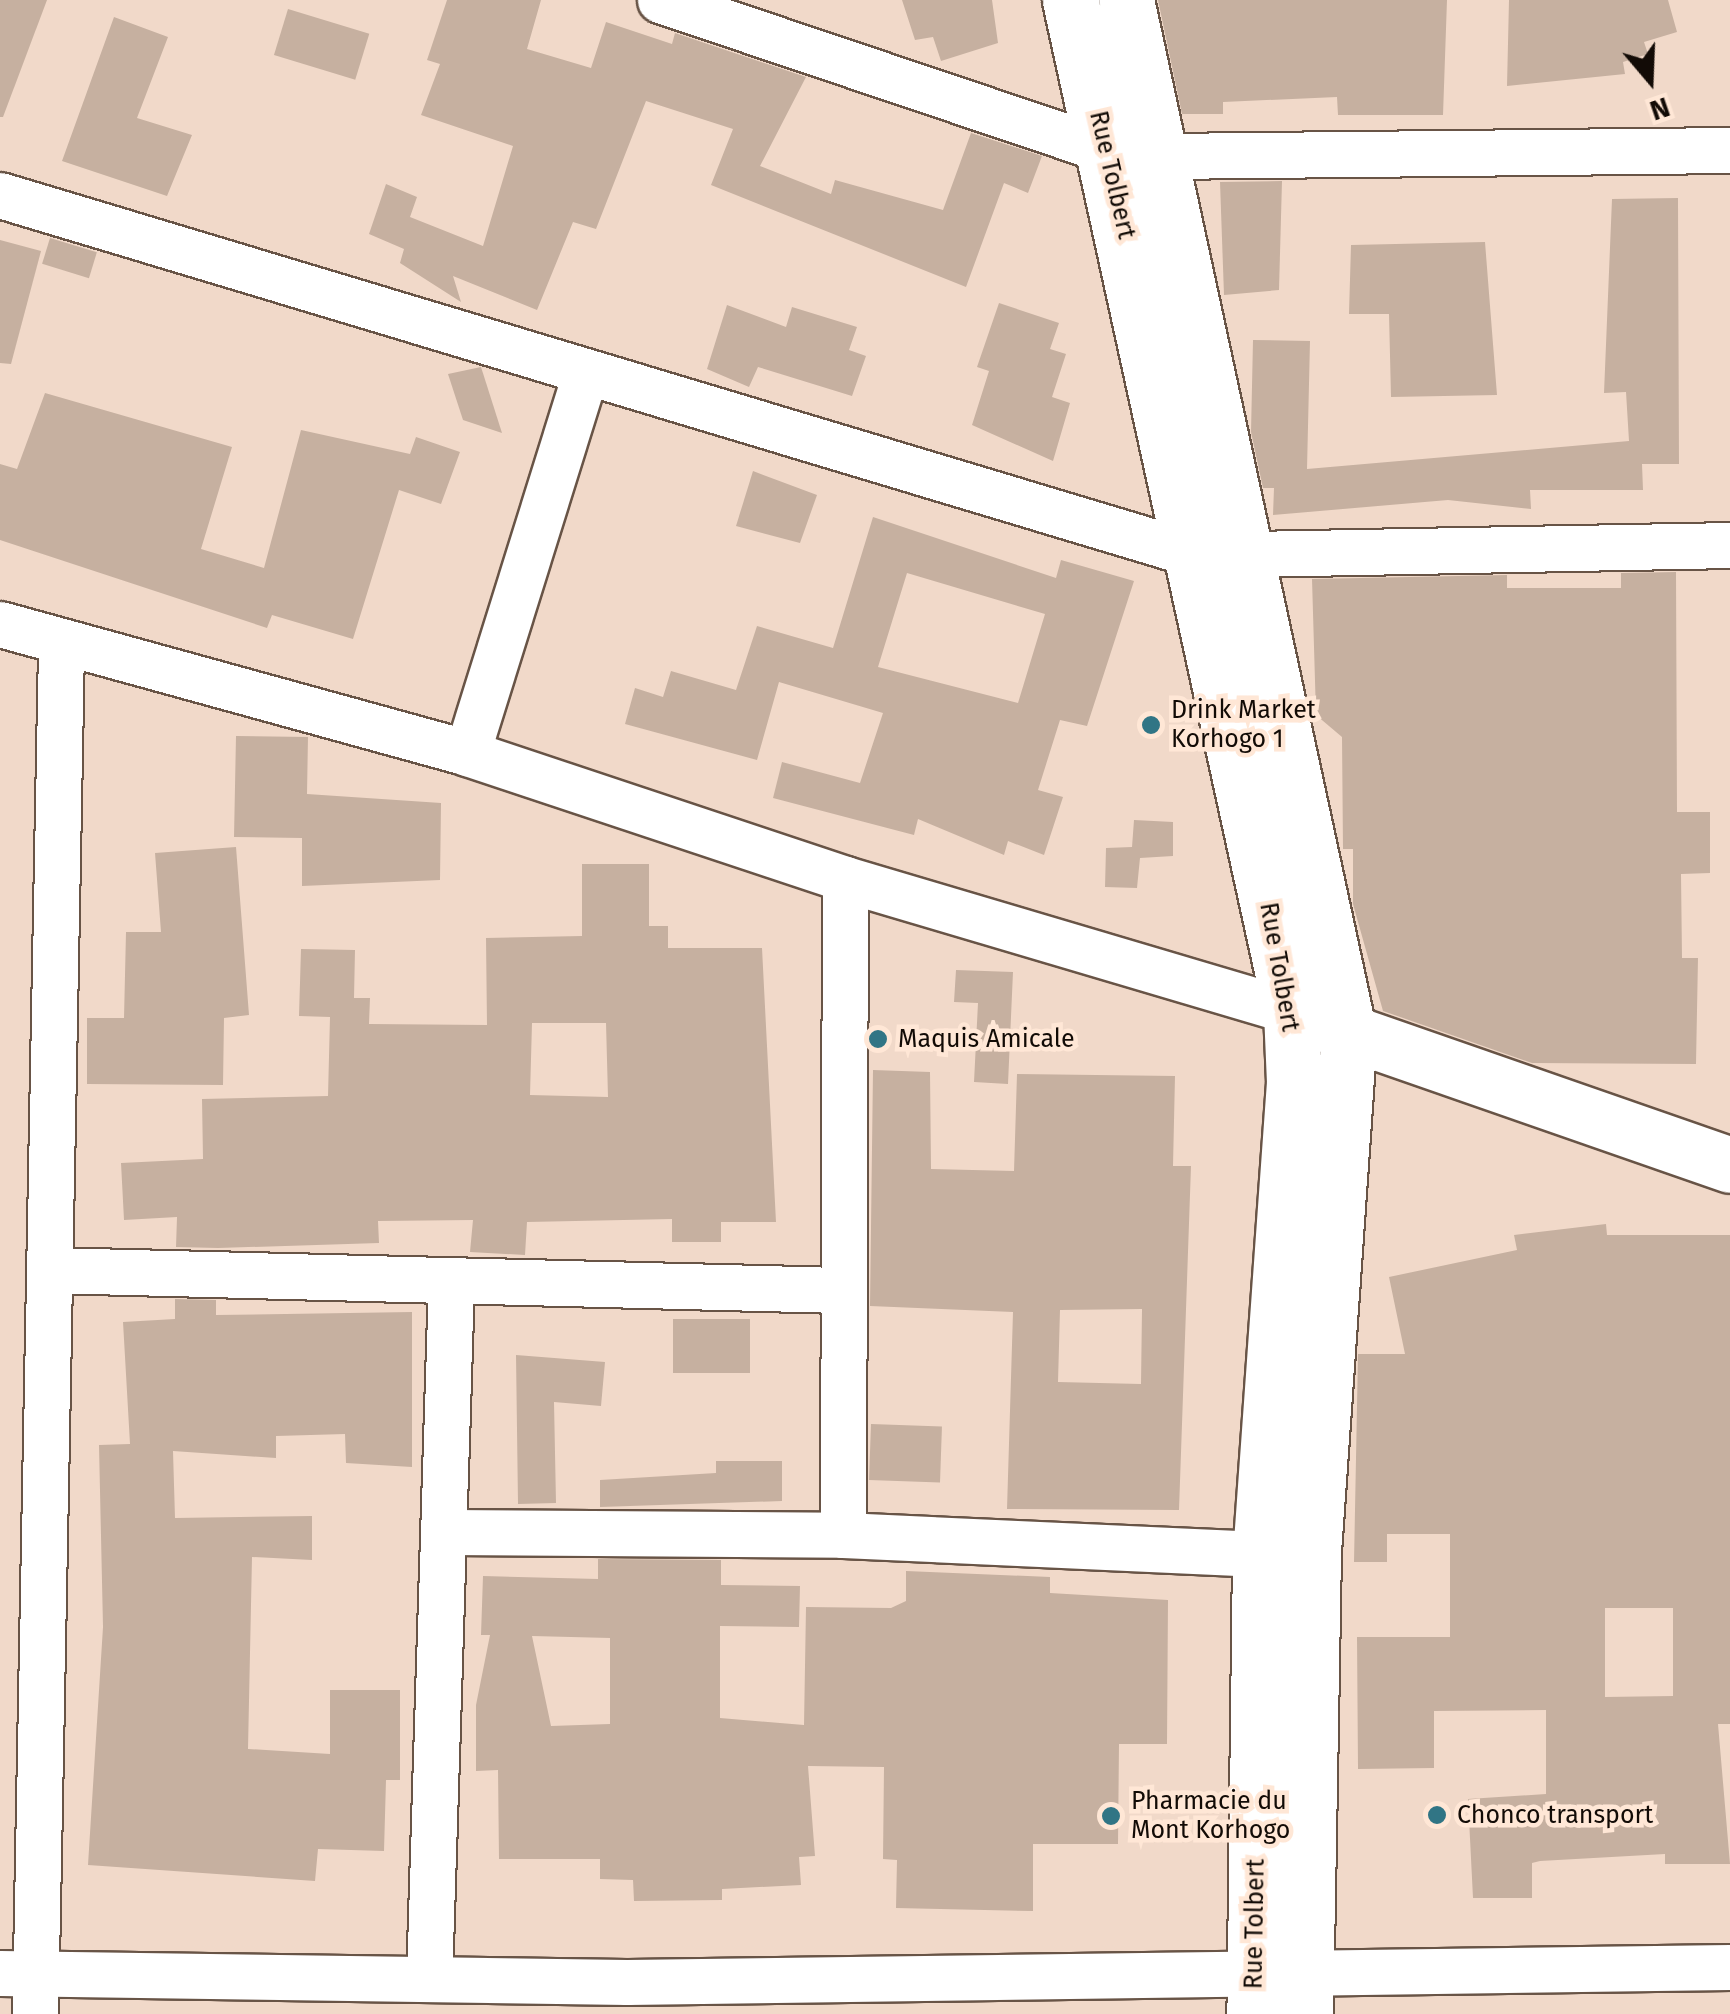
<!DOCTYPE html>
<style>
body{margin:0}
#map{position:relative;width:1730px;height:2014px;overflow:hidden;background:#f1d9c9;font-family:"Fira Sans",sans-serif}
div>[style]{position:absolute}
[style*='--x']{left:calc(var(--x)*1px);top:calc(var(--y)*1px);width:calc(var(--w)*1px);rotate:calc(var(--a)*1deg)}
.building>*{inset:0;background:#c6b0a0;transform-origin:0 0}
.roads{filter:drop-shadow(2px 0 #685446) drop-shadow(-2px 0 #685446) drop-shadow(0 2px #685446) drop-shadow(0 -2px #685446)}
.minor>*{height:45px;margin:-22.5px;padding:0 22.5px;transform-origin:22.5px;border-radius:22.5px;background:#fff}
.tertiary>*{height:55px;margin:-27.5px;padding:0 27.5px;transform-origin:27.5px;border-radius:27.5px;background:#fff}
.dots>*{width:28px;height:28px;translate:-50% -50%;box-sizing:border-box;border:5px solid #ffe7d6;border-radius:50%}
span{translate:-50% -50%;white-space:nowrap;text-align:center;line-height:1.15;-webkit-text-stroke:9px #ffe7d6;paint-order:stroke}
.street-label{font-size:25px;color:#120b06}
.poi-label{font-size:25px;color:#120b06}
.left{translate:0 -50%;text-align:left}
.north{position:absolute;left:1600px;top:30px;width:100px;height:100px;-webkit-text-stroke:8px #ffe7d6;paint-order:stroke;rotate:161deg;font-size:28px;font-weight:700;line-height:40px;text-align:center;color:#120b06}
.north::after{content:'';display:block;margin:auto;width:35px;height:45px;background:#120b06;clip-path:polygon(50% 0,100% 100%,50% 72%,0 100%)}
</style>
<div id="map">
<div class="building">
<div style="clip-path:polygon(0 0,47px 0,3px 117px,0 117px)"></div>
<div style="clip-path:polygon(447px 0,541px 0,527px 49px,591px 68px,606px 22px,672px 44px,675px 33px,806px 77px,760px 166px,831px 194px,835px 180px,943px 210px,971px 133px,1042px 156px,1028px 193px,1004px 183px,966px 287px,711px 185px,733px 129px,646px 101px,596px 229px,573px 222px,537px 310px,453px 276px,461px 302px,400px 263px,404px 249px,369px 234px,386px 184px,417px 197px,410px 217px,483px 246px,513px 146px,421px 115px,440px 64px,427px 60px)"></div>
<div style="clip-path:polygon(902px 0,992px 0,998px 43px,941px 61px,933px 37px,915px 40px)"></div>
<div style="clip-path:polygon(1158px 0,1447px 0,1443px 115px,1338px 115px,1337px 97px,1223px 102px,1223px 114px,1182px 114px)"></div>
<div style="clip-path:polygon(1509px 0,1668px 0,1677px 32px,1644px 42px,1648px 54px,1623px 62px,1625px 74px,1507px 86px)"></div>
<div style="left:288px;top:9px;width:85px;height:48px;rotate:17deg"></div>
<div style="clip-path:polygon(114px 17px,168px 37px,137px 118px,192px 135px,167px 196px,62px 161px)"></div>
<div style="clip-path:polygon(1282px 181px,1279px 290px,1224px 295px,1220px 182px)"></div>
<div style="clip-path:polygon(1678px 198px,1679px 464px,1642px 464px,1643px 490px,1530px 490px,1531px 509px,1448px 500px,1273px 515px,1274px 488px,1263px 488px,1251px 432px,1253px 340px,1310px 341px,1307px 469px,1629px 441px,1626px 392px,1604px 393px,1612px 199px)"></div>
<div style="left:50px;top:238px;width:49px;height:27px;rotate:17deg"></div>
<div style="clip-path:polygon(0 240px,41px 251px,11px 364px,0 363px)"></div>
<div style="clip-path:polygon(1485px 242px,1497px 395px,1391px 397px,1389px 314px,1349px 314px,1351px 245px)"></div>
<div style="clip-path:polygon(999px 303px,1059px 323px,1050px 349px,1066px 354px,1052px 397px,1070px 403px,1053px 461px,972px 425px,989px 371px,977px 367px)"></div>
<div style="clip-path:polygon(727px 305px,786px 327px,792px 307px,857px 327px,849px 350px,866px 356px,852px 396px,758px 367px,749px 387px,707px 369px)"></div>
<div style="clip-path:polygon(481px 367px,502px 433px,463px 420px,448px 374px)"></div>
<div style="clip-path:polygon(45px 393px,232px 447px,201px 549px,264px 568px,301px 430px,410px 454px,416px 437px,460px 452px,441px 504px,399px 490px,353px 639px,272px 615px,267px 628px,0 540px,0 464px,17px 469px)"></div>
<div style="clip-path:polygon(753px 471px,817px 495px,800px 543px,736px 526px)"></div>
<div style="clip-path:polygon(evenodd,873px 517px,1056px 578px,1061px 560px,1134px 581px,1087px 726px,1060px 720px,1038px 790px,1063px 797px,1044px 855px,1008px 841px,1004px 855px,918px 819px,914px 835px,773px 798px,782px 762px,860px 783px,883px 713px,779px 682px,757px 760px,625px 724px,635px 688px,663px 697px,671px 671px,736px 690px,757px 626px,833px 648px,873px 517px,907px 573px,1045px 614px,1018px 703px,878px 667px,907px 573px)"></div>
<div style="clip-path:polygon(1676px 572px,1677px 812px,1710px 812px,1710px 873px,1681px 874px,1682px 958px,1698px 958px,1696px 1064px,1532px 1063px,1383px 1011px,1353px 904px,1353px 849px,1343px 849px,1342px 737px,1316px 715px,1312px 579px,1507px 575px,1507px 588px,1621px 588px,1621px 573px)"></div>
<div style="clip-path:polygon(236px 736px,308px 737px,307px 794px,441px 803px,440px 880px,302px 886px,302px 838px,234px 837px)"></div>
<div style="clip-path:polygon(1134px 820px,1173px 822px,1173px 856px,1140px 858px,1137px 888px,1105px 887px,1106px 848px,1132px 847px)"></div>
<div style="clip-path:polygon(236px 847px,249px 1015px,224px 1018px,223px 1085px,87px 1084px,87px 1018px,124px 1018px,126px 932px,161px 932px,155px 853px)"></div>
<div style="clip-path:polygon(evenodd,582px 864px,649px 864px,649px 926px,668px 926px,668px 948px,762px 948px,776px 1222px,721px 1222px,721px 1242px,672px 1242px,672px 1219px,527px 1222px,525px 1255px,470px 1252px,473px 1220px,378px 1221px,379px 1243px,218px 1248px,176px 1247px,177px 1217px,124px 1220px,121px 1163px,203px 1159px,202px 1099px,328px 1096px,330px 1017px,299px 1016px,301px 949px,355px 950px,354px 998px,370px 998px,369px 1024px,487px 1025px,486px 938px,582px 936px,582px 864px,532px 1023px,606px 1023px,608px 1097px,530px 1095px,532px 1023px)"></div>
<div style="clip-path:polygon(956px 970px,1013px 972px,1008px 1084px,974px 1082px,978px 1003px,954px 1002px)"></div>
<div style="clip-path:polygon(evenodd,873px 1070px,930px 1072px,931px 1169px,1014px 1171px,1017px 1074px,1175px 1076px,1173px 1166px,1191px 1166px,1179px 1510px,1007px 1509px,1013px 1312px,870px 1306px,873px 1070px,1142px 1309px,1141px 1384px,1058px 1382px,1060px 1310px,1142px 1309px)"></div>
<div style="clip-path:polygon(evenodd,1606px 1224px,1607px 1235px,1730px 1235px,1730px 1724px,1718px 1724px,1730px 1864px,1665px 1864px,1665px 1854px,1540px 1861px,1532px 1863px,1532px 1898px,1473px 1898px,1468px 1799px,1546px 1794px,1546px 1710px,1434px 1711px,1434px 1768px,1358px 1769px,1357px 1637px,1450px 1637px,1450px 1534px,1387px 1534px,1387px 1562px,1354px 1562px,1358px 1354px,1405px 1354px,1389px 1277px,1517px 1250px,1514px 1235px,1606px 1224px,1605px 1608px,1673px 1608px,1673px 1696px,1605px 1697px,1605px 1608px)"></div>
<div style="clip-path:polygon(175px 1299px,216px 1300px,216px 1315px,412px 1312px,412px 1467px,346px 1463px,345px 1434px,276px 1436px,276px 1458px,173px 1451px,175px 1518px,312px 1516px,312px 1560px,252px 1557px,248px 1749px,330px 1754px,330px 1690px,400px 1690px,400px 1780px,386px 1780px,384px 1851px,318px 1849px,315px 1881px,88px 1865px,103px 1627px,99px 1445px,130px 1444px,123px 1322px,175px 1319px)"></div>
<div style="left:673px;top:1319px;width:77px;height:54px"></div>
<div style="clip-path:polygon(516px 1355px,605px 1362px,601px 1406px,554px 1402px,556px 1503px,518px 1504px)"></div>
<div style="left:871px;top:1424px;width:71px;height:56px;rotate:2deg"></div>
<div style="clip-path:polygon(716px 1461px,782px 1461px,782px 1501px,600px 1507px,600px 1480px,716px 1473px)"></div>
<div style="clip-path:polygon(evenodd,598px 1559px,721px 1560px,721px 1585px,800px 1586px,799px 1627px,720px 1626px,720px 1718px,804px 1725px,806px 1607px,891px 1608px,906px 1601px,906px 1571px,1050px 1577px,1050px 1593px,1168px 1600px,1167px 1744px,1119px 1744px,1118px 1844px,1033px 1844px,1033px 1911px,896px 1908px,897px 1860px,883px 1859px,884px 1767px,808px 1766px,815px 1856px,799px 1857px,801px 1885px,722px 1889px,722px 1900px,634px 1901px,633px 1880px,600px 1879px,600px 1859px,499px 1859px,498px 1770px,476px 1771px,476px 1705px,490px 1635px,481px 1635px,483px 1576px,598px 1579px,598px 1559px,532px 1636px,610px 1638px,610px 1724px,551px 1726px,532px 1636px)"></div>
</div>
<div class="roads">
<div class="minor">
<div style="--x:660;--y:0;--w:473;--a:18.6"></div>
<div style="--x:1161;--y:156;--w:569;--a:-0.6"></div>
<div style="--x:0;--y:195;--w:1250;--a:16.74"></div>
<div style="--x:1197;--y:555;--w:533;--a:-1.07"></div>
<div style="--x:0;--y:624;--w:484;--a:15.4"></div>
<div style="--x:467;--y:753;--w:398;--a:18.4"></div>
<div style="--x:845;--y:879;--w:465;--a:16.5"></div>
<div style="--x:467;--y:753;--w:399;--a:-72.7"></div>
<div style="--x:50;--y:1270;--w:790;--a:1.45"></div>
<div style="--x:448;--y:1532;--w:395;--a:0.4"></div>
<div style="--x:843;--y:1535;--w:417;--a:2.6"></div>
<div style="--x:843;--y:1535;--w:656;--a:-89.83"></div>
<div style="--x:0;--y:1973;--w:627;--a:0.82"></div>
<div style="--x:627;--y:1982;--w:1103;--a:-0.78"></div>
<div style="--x:429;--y:1979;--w:695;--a:-88.19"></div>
<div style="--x:35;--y:2014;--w:1368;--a:-88.91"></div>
</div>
<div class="tertiary">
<div style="--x:1070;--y:0;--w:1035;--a:77.67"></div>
<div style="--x:1291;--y:1011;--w:71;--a:87.6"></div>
<div style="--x:1294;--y:1082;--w:473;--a:94.1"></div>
<div style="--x:1260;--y:1554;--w:460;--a:90.7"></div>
<div style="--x:1126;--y:0;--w:1058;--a:77.83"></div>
<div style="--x:1349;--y:1034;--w:519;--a:93.98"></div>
<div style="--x:1313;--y:1552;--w:462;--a:91"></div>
<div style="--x:1317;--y:1021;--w:437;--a:19.2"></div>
</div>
</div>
<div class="dots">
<div style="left:1151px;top:725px;background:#317585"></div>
<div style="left:878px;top:1039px;background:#317585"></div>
<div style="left:1437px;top:1815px;background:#317585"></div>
<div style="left:1111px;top:1816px;background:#317585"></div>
</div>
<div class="street-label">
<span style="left:1112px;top:175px;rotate:77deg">Rue Tolbert</span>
<span style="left:1279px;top:967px;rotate:80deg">Rue Tolbert</span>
<span style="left:1255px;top:1924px;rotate:-89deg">Rue Tolbert</span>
</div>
<div class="poi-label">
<span class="left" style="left:1171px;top:725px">Drink Market<br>Korhogo 1</span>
<span class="left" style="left:898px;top:1039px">Maquis Amicale</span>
<span class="left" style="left:1131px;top:1816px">Pharmacie du<br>Mont Korhogo</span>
<span class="left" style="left:1457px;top:1815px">Chonco transport</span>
</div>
<div class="north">N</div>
</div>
